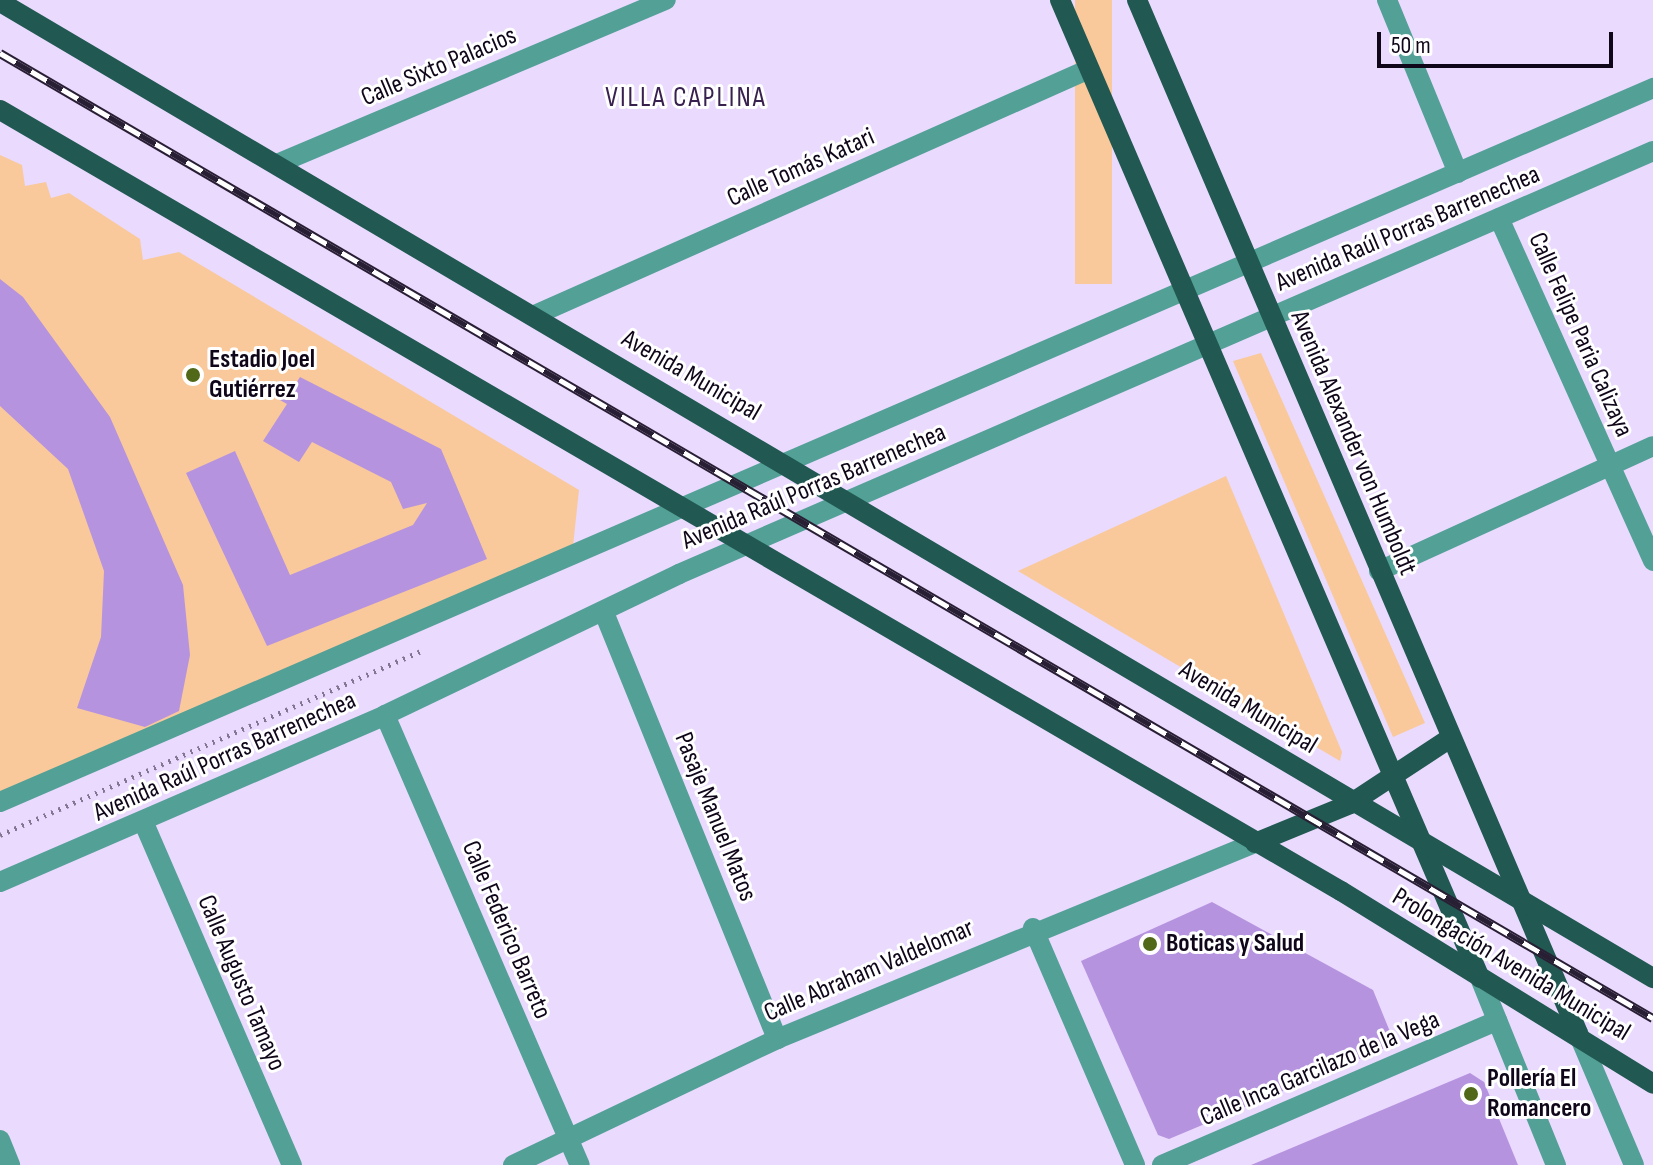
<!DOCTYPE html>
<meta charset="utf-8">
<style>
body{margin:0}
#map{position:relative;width:1653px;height:1165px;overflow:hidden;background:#eadafe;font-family:"Sofia Sans Condensed",sans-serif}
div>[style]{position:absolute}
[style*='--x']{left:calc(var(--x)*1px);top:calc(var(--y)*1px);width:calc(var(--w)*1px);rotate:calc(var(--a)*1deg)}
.green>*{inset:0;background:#f9c99b;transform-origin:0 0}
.building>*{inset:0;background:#b693df}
.path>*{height:5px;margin-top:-2.5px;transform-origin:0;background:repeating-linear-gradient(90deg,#837692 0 2px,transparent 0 8px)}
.minor>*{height:20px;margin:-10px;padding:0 10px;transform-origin:10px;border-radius:10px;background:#53a097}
.major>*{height:20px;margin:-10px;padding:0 10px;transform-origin:10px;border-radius:10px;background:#215952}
.rail>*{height:9px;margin-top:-4.5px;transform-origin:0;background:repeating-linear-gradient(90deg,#fff 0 18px,#291f34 0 36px);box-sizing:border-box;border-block:2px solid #291f34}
.dots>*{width:22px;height:22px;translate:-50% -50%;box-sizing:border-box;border:4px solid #fff;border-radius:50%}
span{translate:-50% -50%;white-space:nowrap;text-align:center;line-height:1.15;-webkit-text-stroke:6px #fff;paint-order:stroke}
.street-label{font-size:26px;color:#100619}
.poi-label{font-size:26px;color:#100619;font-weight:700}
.left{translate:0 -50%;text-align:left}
.neighbourhood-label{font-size:28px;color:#38204f;letter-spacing:2px}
.scale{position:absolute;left:1377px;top:32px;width:236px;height:36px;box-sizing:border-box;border:4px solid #100619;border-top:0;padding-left:10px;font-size:24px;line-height:28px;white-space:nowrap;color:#100619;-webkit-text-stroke:6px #fff;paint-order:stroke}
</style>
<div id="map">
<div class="green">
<div style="left:1075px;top:0;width:37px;height:284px"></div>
<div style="clip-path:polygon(0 155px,22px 165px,25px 186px,46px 182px,51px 198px,69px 193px,140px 239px,143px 260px,179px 252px,579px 490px,573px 546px,0 792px)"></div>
<div style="clip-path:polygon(1261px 353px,1425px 723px,1393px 737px,1233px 361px)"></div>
<div style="clip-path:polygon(1226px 476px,1342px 752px,1340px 761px,1018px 571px)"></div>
</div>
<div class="building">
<div style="clip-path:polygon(0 279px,23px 297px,110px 417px,183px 585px,190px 655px,179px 711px,145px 727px,77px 708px,101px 637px,104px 571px,68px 469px,0 406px)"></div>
<div style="clip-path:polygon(300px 377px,441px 449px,487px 559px,267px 646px,186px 473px,235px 451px,290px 575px,413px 525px,427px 503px,403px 509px,391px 482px,312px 442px,299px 462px,263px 441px,287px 404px,271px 395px,279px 381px,293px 388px)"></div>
<div style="clip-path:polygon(1212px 902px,1373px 990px,1395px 1044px,1169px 1139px,1158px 1135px,1081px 961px)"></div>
<div style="clip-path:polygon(1470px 1073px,1484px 1082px,1518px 1165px,1251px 1165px)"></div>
</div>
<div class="path">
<div style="--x:0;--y:835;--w:463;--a:-23.6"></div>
</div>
<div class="minor">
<div style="--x:1387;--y:0;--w:187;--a:67.7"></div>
<div style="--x:277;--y:164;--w:422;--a:-22.9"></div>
<div style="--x:1499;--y:218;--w:376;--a:65.8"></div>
<div style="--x:535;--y:315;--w:606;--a:-23.94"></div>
<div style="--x:1379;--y:571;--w:301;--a:-24.5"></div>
<div style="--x:605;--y:615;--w:458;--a:67.9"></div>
<div style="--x:385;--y:715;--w:490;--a:66.6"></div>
<div style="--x:0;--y:802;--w:1801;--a:-23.36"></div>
<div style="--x:143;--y:821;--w:375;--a:66.6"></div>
<div style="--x:0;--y:882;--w:420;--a:-23.4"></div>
<div style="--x:385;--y:715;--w:326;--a:-25.6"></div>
<div style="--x:679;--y:574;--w:1062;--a:-23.47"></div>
<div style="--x:1033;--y:928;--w:258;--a:66.7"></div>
<div style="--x:1480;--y:978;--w:202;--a:67.9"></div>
<div style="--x:1578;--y:1033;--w:143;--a:67"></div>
<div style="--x:0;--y:1140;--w:27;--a:68"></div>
<div style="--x:513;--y:1165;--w:293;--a:-25.5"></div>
<div style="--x:777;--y:1039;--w:517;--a:-22.3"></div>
<div style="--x:1162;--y:1165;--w:365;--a:-23.3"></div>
</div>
<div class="major">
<div style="--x:1060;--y:0;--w:1064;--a:66.76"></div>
<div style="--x:1137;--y:0;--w:1123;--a:66.88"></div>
<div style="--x:0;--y:2;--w:1920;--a:30.56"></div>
<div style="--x:0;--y:110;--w:1552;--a:30.22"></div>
<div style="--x:1341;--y:891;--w:367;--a:31.7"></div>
<div style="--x:1255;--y:843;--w:103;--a:-22.3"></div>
<div style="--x:1350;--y:804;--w:118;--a:-33.3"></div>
</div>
<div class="rail">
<div style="--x:0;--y:53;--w:1914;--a:30.28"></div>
</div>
<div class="dots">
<div style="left:193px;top:375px;background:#506818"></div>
<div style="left:1150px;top:944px;background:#506818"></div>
<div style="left:1471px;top:1094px;background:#506818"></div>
</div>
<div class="street-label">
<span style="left:439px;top:67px;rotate:-23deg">Calle Sixto Palacios</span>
<span style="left:801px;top:168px;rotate:-24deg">Calle Tomás Katari</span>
<span style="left:1408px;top:229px;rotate:-23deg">Avenida Raúl Porras Barrenechea</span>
<span style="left:1580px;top:335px;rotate:66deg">Calle Felipe Paria Calizaya</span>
<span style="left:691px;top:376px;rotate:30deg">Avenida Municipal</span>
<span style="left:1353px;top:443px;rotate:67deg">Avenida Alexander von Humboldt</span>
<span style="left:814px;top:487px;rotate:-23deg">Avenida Raúl Porras Barrenechea</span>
<span style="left:1248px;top:708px;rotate:31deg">Avenida Municipal</span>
<span style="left:225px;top:757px;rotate:-24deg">Avenida Raúl Porras Barrenechea</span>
<span style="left:715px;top:817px;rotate:68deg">Pasaje Manuel Matos</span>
<span style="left:506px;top:930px;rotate:67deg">Calle Federico Barreto</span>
<span style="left:1511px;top:965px;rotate:31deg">Prolongación Avenida Municipal</span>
<span style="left:869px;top:971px;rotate:-23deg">Calle Abraham Valdelomar</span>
<span style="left:241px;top:983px;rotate:67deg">Calle Augusto Tamayo</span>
<span style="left:1320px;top:1069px;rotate:-23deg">Calle Inca Garcilazo de la Vega</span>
</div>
<div class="poi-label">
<span class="left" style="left:209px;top:375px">Estadio Joel<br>Gutiérrez</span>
<span class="left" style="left:1166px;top:944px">Boticas y Salud</span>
<span class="left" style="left:1487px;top:1094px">Pollería El<br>Romancero</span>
</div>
<div class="neighbourhood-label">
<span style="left:686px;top:98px">VILLA CAPLINA</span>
</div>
<div class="scale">50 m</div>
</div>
